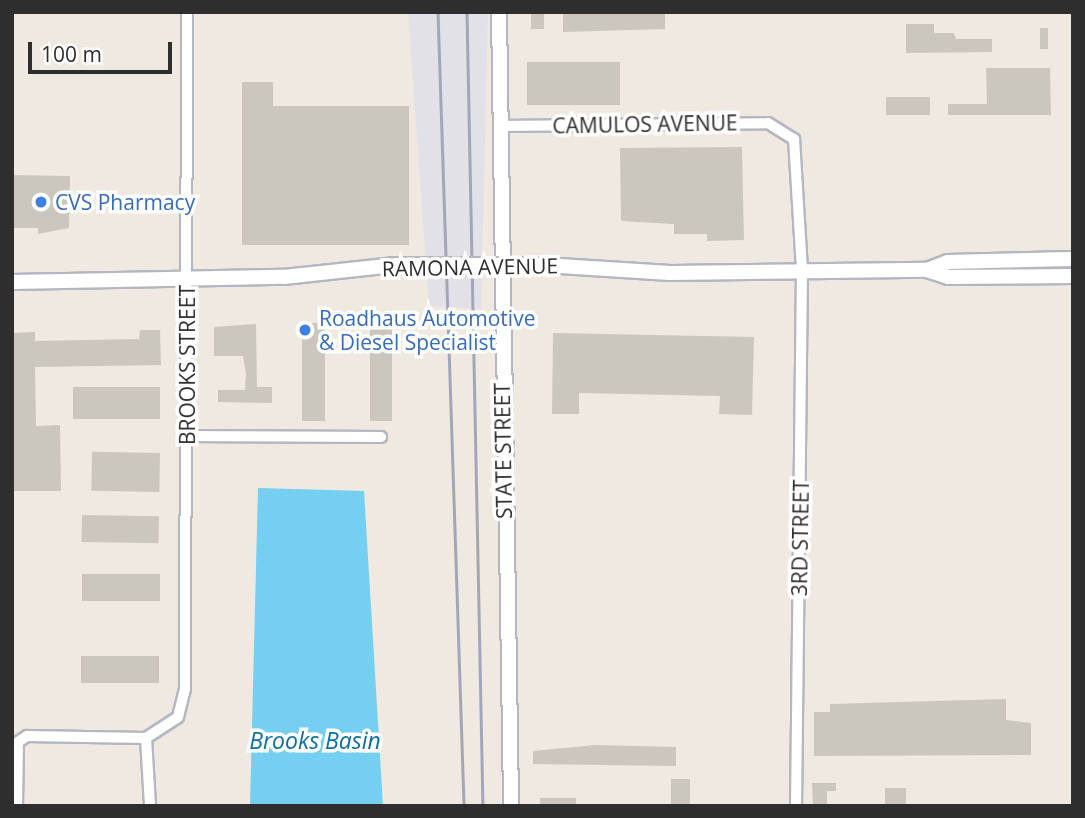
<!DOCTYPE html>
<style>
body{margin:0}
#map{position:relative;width:1085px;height:818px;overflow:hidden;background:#efe9e1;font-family:"Open Sans",sans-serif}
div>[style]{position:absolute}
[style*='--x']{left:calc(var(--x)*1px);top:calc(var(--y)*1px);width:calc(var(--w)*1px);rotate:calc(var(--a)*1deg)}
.industrial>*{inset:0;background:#e3e1e8}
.water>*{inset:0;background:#75cff0}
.building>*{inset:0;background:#cbc7bf;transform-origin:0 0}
.roads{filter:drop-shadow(2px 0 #b4b7c1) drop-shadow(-2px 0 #b4b7c1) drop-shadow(0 2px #b4b7c1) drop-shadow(0 -2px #b4b7c1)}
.street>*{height:10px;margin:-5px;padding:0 5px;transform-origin:5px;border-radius:5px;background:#fff}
.secondary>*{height:14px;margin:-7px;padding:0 7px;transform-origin:7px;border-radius:7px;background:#fff}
.rail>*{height:2.5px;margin:-1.25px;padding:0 1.25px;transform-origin:1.25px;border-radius:1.25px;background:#a3a6b8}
.bridges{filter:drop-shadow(2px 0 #b4b7c1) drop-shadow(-2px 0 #b4b7c1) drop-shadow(0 2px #b4b7c1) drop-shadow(0 -2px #b4b7c1)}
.secondary-bridge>*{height:14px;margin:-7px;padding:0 7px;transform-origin:7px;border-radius:7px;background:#fff}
.dots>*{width:19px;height:19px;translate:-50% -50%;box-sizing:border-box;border:4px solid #fff;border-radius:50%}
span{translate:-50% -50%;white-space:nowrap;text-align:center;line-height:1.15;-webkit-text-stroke:7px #fff;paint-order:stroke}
.street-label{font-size:21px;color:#2e2e2e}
.shop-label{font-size:21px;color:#366cbe}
.left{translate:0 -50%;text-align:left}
.water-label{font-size:23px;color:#0d6fa3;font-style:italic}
.frame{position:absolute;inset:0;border:14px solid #2e2e2e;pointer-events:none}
.scale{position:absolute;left:28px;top:42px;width:144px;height:32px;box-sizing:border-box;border:4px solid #2e2e2e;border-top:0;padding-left:9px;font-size:21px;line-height:24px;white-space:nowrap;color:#2e2e2e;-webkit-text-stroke:5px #fff;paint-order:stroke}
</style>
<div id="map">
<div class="industrial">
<div style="clip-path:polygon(408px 12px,488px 12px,481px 309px,429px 306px)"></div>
</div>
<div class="water">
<div style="clip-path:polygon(258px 488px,364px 491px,383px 806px,250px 806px)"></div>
</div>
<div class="building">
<div style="left:531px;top:12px;width:13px;height:17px"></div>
<div style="clip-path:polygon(563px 12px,665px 12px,665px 29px,563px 32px)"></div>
<div style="clip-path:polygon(906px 24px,934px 24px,934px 33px,954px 33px,956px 39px,992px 39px,992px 52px,906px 53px)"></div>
<div style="left:1040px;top:28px;width:8px;height:21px"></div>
<div style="left:620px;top:62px;width:43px;height:93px;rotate:90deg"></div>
<div style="clip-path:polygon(986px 68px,1050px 68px,1051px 115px,948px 115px,948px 104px,987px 104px)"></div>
<div style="clip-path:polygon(242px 82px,273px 82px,273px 106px,409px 106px,409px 245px,242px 245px)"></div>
<div style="left:886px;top:97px;width:44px;height:18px"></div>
<div style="clip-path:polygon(742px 147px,744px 240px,707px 241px,707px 234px,674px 234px,674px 224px,621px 221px,620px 148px)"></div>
<div style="clip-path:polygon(12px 175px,70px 176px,69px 228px,38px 234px,38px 228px,12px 228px)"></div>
<div style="left:302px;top:323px;width:23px;height:98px"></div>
<div style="left:370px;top:323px;width:22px;height:98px"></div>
<div style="clip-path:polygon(256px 324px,257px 387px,272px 387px,272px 403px,218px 402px,218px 390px,245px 390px,246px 374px,243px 356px,214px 356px,214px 327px)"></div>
<div style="clip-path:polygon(140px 330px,160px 330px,161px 365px,35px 367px,36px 426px,60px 425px,61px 491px,12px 491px,12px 333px,35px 332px,35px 341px,139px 339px)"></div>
<div style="clip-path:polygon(553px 333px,754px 337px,752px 415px,719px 414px,720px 396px,579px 393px,579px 414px,552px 414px)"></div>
<div style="left:73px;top:387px;width:87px;height:32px"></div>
<div style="left:160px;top:453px;width:39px;height:68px;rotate:91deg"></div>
<div style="left:82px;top:515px;width:77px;height:27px;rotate:1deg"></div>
<div style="left:82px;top:574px;width:78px;height:27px"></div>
<div style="left:81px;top:656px;width:78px;height:27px"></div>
<div style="clip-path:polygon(1006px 699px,1006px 720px,1031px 723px,1031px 755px,814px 756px,814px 712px,830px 712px,830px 704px)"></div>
<div style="clip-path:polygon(595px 745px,676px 747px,676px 766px,533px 764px,533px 751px)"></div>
<div style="left:690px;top:779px;width:27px;height:19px;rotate:90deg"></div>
<div style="clip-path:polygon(812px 783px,836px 783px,836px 791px,827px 791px,827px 806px,813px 806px)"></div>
<div style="left:885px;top:788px;width:21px;height:18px"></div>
<div style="left:540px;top:798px;width:36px;height:8px"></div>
</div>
<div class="roads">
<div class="street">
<div style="--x:500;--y:126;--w:268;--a:-0.6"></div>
<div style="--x:768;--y:123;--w:31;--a:32"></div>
<div style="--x:794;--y:139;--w:132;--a:86.5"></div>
<div style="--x:802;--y:271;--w:535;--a:90.64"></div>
<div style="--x:187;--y:436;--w:194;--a:0.3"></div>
<div style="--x:146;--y:738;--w:38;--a:-33"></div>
<div style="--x:178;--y:717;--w:29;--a:-76"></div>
<div style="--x:185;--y:689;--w:677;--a:-89.83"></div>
<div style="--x:146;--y:738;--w:68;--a:86.6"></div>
<div style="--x:17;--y:806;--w:64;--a:-89.1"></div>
<div style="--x:18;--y:742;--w:11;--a:-34"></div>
<div style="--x:27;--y:736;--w:119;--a:1"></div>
</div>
<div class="secondary">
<div style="--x:499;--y:12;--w:794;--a:89.13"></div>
<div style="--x:544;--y:265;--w:126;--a:3.6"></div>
<div style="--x:670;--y:273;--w:257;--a:-0.7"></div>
<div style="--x:927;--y:270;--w:22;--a:18"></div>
<div style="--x:948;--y:277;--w:125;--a:-0.5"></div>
<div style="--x:927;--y:270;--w:22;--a:-21"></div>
<div style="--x:948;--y:262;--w:125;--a:-1.4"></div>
<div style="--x:12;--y:282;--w:272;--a:-1.1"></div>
<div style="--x:284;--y:277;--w:112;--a:-6.2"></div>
</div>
</div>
<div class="rail">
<div style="--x:438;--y:12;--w:794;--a:88.12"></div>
<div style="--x:467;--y:12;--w:794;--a:88.85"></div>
</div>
<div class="bridges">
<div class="secondary-bridge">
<div style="--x:395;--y:265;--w:149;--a:0"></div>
</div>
</div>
<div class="dots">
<div style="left:41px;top:202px;background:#3f7fe0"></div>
<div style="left:305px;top:330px;background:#3f7fe0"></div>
</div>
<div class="street-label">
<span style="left:645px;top:124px;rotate:-1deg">CAMULOS AVENUE</span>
<span style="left:470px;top:267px;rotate:-1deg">RAMONA AVENUE</span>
<span style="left:187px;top:365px;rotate:-90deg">BROOKS STREET</span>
<span style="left:503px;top:451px;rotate:-91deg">STATE STREET</span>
<span style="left:800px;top:538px;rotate:-89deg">3RD STREET</span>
</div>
<div class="shop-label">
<span class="left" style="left:55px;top:202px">CVS Pharmacy</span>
<span class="left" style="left:319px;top:330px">Roadhaus Automotive<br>&amp; Diesel Specialist</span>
</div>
<div class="water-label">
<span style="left:315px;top:740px">Brooks Basin</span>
</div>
<div class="frame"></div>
<div class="scale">100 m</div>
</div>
